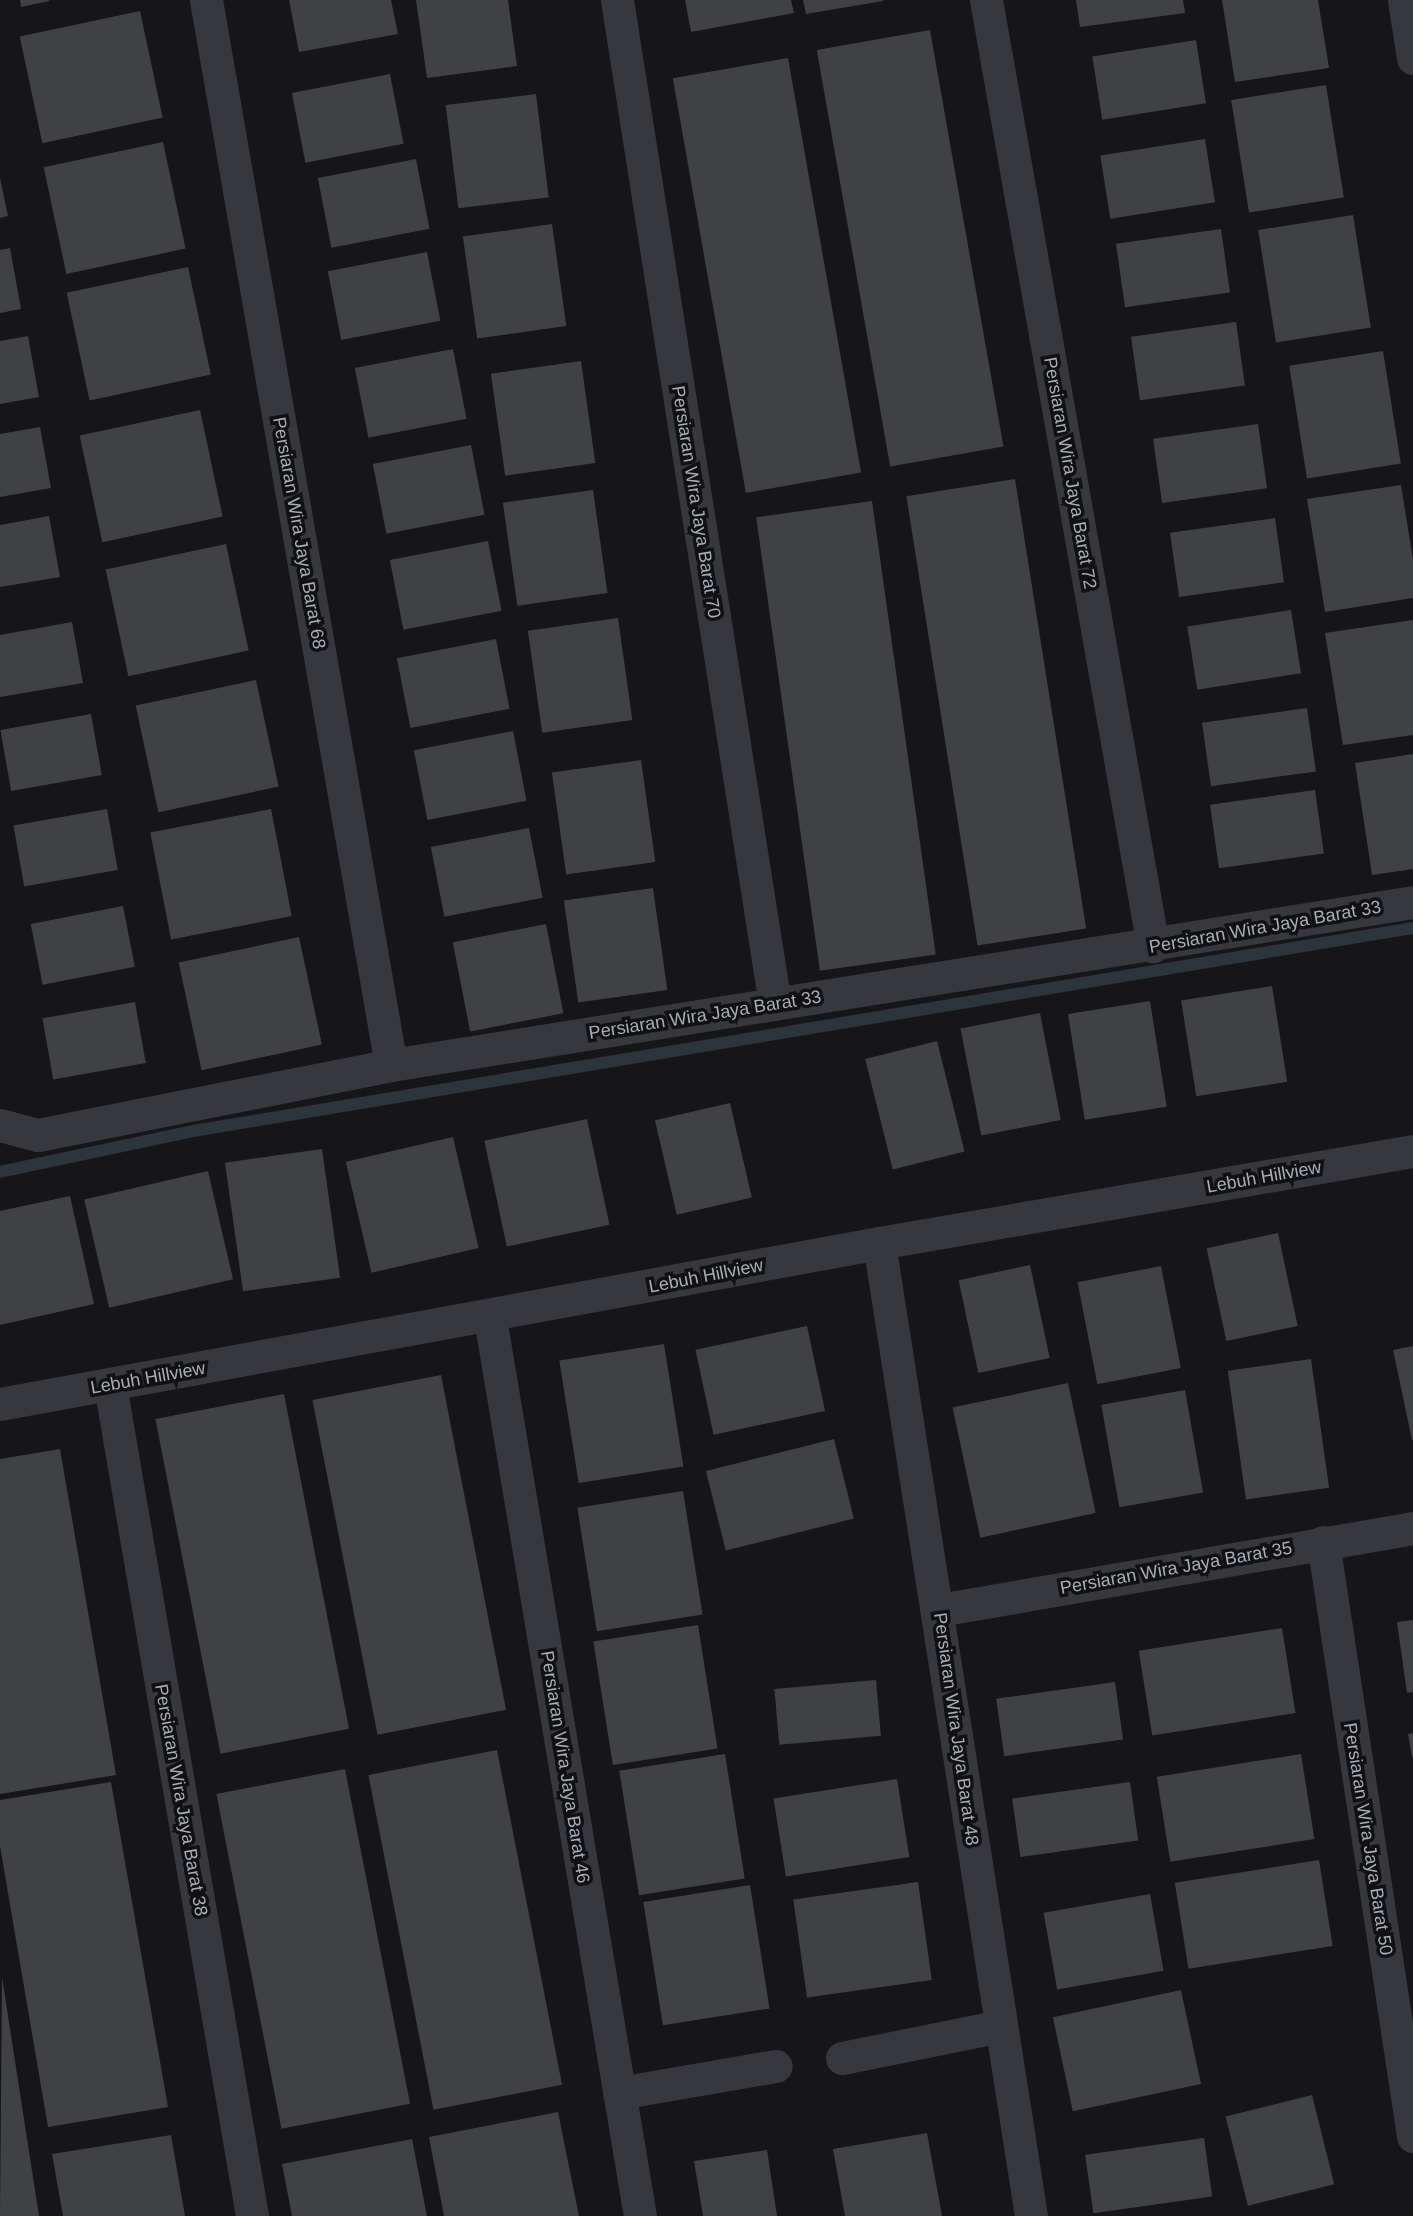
<!DOCTYPE html>
<style>
body{margin:0}
#map{position:relative;width:1413px;height:2216px;overflow:hidden;background:#161618;font-family:Helvetica,sans-serif}
div>[style]{position:absolute}
[style*='--x']{left:calc(var(--x)*1px);top:calc(var(--y)*1px);width:calc(var(--w)*1px);rotate:calc(var(--a)*1deg)}
.stream>*{height:12px;margin:-6px;padding:0 6px;transform-origin:6px;border-radius:6px;background:#2c353c}
.building>*{inset:0;background:#404145;transform-origin:0 0}
.street>*{height:33px;margin:-16.5px;padding:0 16.5px;transform-origin:16.5px;border-radius:16.5px;background:#37383d}
span{translate:-50% -50%;white-space:nowrap;text-align:center;line-height:1.15;-webkit-text-stroke:7px #111113;paint-order:stroke}
.street-label{font-size:18px;color:#a8adb8}
</style>
<div id="map">
<div class="stream">
<div style="--x:0;--y:1172;--w:197;--a:-12"></div>
<div style="--x:193;--y:1131;--w:1237;--a:-9.45"></div>
</div>
<div class="building">
<div style="clip-path:polygon(20px 0,49px 0,49px 1px,21px 7px)"></div>
<div style="clip-path:polygon(289px 0,391px 0,398px 34px,299px 52px)"></div>
<div style="clip-path:polygon(416px 0,508px 0,517px 66px,427px 78px)"></div>
<div style="clip-path:polygon(685px 0,791px 0,794px 13px,691px 32px)"></div>
<div style="clip-path:polygon(803px 0,883px 0,883px 1px,806px 14px)"></div>
<div style="clip-path:polygon(1076px 0,1183px 0,1185px 13px,1080px 27px)"></div>
<div style="clip-path:polygon(1222px 0,1318px 0,1329px 68px,1235px 82px)"></div>
<div style="left:140px;top:11px;width:109px;height:123px;rotate:78deg"></div>
<div style="left:930px;top:30px;width:423px;height:115px;rotate:80deg"></div>
<div style="left:1196px;top:40px;width:64px;height:105px;rotate:81deg"></div>
<div style="left:788px;top:58px;width:421px;height:117px;rotate:80deg"></div>
<div style="left:390px;top:74px;width:71px;height:100px;rotate:79deg"></div>
<div style="left:1326px;top:85px;width:114px;height:96px;rotate:81deg"></div>
<div style="left:536px;top:94px;width:104px;height:91px;rotate:83deg"></div>
<div style="left:1205px;top:139px;width:64px;height:106px;rotate:81deg"></div>
<div style="left:163px;top:142px;width:109px;height:122px;rotate:78deg"></div>
<div style="left:416px;top:159px;width:71px;height:100px;rotate:79deg"></div>
<div style="clip-path:polygon(0 178px,8px 216px,0 218px)"></div>
<div style="left:1353px;top:215px;width:114px;height:96px;rotate:81deg"></div>
<div style="left:552px;top:224px;width:103px;height:90px;rotate:82deg"></div>
<div style="left:1221px;top:229px;width:64px;height:106px;rotate:82deg"></div>
<div style="clip-path:polygon(10px 248px,21px 309px,0 313px,0 250px)"></div>
<div style="left:427px;top:252px;width:70px;height:101px;rotate:79deg"></div>
<div style="left:188px;top:267px;width:110px;height:124px;rotate:78deg"></div>
<div style="left:1236px;top:322px;width:64px;height:106px;rotate:82deg"></div>
<div style="clip-path:polygon(28px 336px,39px 397px,0 404px,0 341px)"></div>
<div style="left:453px;top:349px;width:71px;height:100px;rotate:79deg"></div>
<div style="left:1383px;top:351px;width:114px;height:95px;rotate:81deg"></div>
<div style="left:581px;top:361px;width:103px;height:91px;rotate:82deg"></div>
<div style="left:200px;top:410px;width:109px;height:123px;rotate:78deg"></div>
<div style="left:1258px;top:424px;width:65px;height:106px;rotate:82deg"></div>
<div style="clip-path:polygon(40px 427px,51px 488px,0 497px,0 434px)"></div>
<div style="left:471px;top:445px;width:71px;height:100px;rotate:79deg"></div>
<div style="left:1015px;top:479px;width:455px;height:110px;rotate:81deg"></div>
<div style="clip-path:polygon(1401px 485px,1413px 560px,1413px 598px,1325px 612px,1307px 499px)"></div>
<div style="left:593px;top:490px;width:104px;height:91px;rotate:82deg"></div>
<div style="left:872px;top:501px;width:458px;height:117px;rotate:82deg"></div>
<div style="clip-path:polygon(49px 516px,60px 577px,0 587px,0 525px)"></div>
<div style="left:1275px;top:518px;width:65px;height:106px;rotate:82deg"></div>
<div style="left:488px;top:541px;width:71px;height:100px;rotate:79deg"></div>
<div style="left:226px;top:544px;width:109px;height:123px;rotate:78deg"></div>
<div style="left:1291px;top:610px;width:64px;height:105px;rotate:81deg"></div>
<div style="left:618px;top:618px;width:103px;height:91px;rotate:82deg"></div>
<div style="clip-path:polygon(1413px 620px,1413px 735px,1343px 745px,1325px 633px)"></div>
<div style="clip-path:polygon(72px 622px,83px 683px,0 697px,0 635px)"></div>
<div style="left:496px;top:639px;width:71px;height:101px;rotate:79deg"></div>
<div style="left:256px;top:680px;width:109px;height:123px;rotate:78deg"></div>
<div style="left:1307px;top:708px;width:64px;height:106px;rotate:82deg"></div>
<div style="left:91px;top:714px;width:62px;height:92px;rotate:80deg"></div>
<div style="left:513px;top:731px;width:71px;height:101px;rotate:79deg"></div>
<div style="clip-path:polygon(1413px 754px,1413px 869px,1372px 875px,1355px 763px)"></div>
<div style="left:641px;top:760px;width:103px;height:90px;rotate:82deg"></div>
<div style="left:1315px;top:790px;width:64px;height:106px;rotate:82deg"></div>
<div style="left:107px;top:809px;width:62px;height:95px;rotate:80deg"></div>
<div style="left:271px;top:809px;width:109px;height:123px;rotate:79deg"></div>
<div style="left:529px;top:828px;width:71px;height:100px;rotate:79deg"></div>
<div style="left:653px;top:888px;width:103px;height:90px;rotate:82deg"></div>
<div style="left:123px;top:906px;width:62px;height:94px;rotate:79deg"></div>
<div style="left:546px;top:924px;width:91px;height:95px;rotate:79deg"></div>
<div style="left:299px;top:937px;width:110px;height:123px;rotate:78deg"></div>
<div style="left:1272px;top:986px;width:97px;height:92px;rotate:81deg"></div>
<div style="left:1150px;top:1001px;width:107px;height:83px;rotate:81deg"></div>
<div style="left:135px;top:1002px;width:62px;height:94px;rotate:80deg"></div>
<div style="left:1040px;top:1013px;width:109px;height:81px;rotate:79deg"></div>
<div style="left:937px;top:1041px;width:114px;height:74px;rotate:76deg"></div>
<div style="left:730px;top:1103px;width:97px;height:77px;rotate:77deg"></div>
<div style="left:587px;top:1119px;width:108px;height:105px;rotate:78deg"></div>
<div style="left:453px;top:1137px;width:114px;height:110px;rotate:77deg"></div>
<div style="left:322px;top:1149px;width:130px;height:98px;rotate:82deg"></div>
<div style="left:208px;top:1171px;width:111px;height:127px;rotate:77deg"></div>
<div style="clip-path:polygon(70px 1196px,94px 1304px,0 1325px,0 1211px)"></div>
<div style="left:1278px;top:1233px;width:95px;height:73px;rotate:78deg"></div>
<div style="left:1030px;top:1265px;width:95px;height:73px;rotate:78deg"></div>
<div style="left:1161px;top:1266px;width:104px;height:85px;rotate:79deg"></div>
<div style="left:807px;top:1326px;width:87px;height:114px;rotate:78deg"></div>
<div style="left:664px;top:1344px;width:124px;height:106px;rotate:81deg"></div>
<div style="clip-path:polygon(1413px 1346px,1413px 1440px,1412px 1440px,1393px 1350px)"></div>
<div style="left:1311px;top:1359px;width:130px;height:84px;rotate:82deg"></div>
<div style="left:441px;top:1375px;width:341px;height:131px;rotate:79deg"></div>
<div style="left:1068px;top:1383px;width:133px;height:118px;rotate:78deg"></div>
<div style="left:1185px;top:1390px;width:104px;height:85px;rotate:80deg"></div>
<div style="left:284px;top:1394px;width:341px;height:131px;rotate:79deg"></div>
<div style="left:834px;top:1439px;width:82px;height:132px;rotate:76deg"></div>
<div style="clip-path:polygon(60px 1449px,116px 1775px,0 1794px,0 1459px)"></div>
<div style="left:683px;top:1491px;width:125px;height:107px;rotate:81deg"></div>
<div style="clip-path:polygon(1413px 1620px,1413px 1692px,1407px 1693px,1397px 1622px)"></div>
<div style="left:698px;top:1625px;width:125px;height:106px;rotate:81deg"></div>
<div style="left:1282px;top:1628px;width:86px;height:145px;rotate:81deg"></div>
<div style="left:876px;top:1680px;width:56px;height:102px;rotate:85deg"></div>
<div style="left:1115px;top:1682px;width:58px;height:120px;rotate:82deg"></div>
<div style="clip-path:polygon(1413px 1733px,1413px 1757px,1412px 1757px,1408px 1734px)"></div>
<div style="left:497px;top:1750px;width:341px;height:131px;rotate:79deg"></div>
<div style="left:725px;top:1754px;width:126px;height:107px;rotate:81deg"></div>
<div style="left:1301px;top:1754px;width:86px;height:146px;rotate:81deg"></div>
<div style="left:345px;top:1769px;width:341px;height:131px;rotate:79deg"></div>
<div style="left:897px;top:1779px;width:79px;height:125px;rotate:81deg"></div>
<div style="clip-path:polygon(111px 1782px,168px 2107px,48px 2127px,0 1846px,0 1800px)"></div>
<div style="left:1130px;top:1782px;width:59px;height:119px;rotate:82deg"></div>
<div style="left:1319px;top:1860px;width:87px;height:146px;rotate:81deg"></div>
<div style="left:918px;top:1882px;width:99px;height:126px;rotate:82deg"></div>
<div style="left:750px;top:1885px;width:125px;height:108px;rotate:81deg"></div>
<div style="left:1150px;top:1894px;width:78px;height:108px;rotate:80deg"></div>
<div style="clip-path:polygon(2px 1977px,39px 2216px,0 2216px)"></div>
<div style="left:1181px;top:1990px;width:96px;height:131px;rotate:78deg"></div>
<div style="left:1312px;top:2095px;width:92px;height:89px;rotate:76deg"></div>
<div style="clip-path:polygon(558px 2112px,579px 2216px,444px 2216px,429px 2137px)"></div>
<div style="clip-path:polygon(927px 2133px,942px 2216px,845px 2216px,833px 2149px)"></div>
<div style="clip-path:polygon(171px 2135px,185px 2216px,63px 2216px,52px 2154px)"></div>
<div style="left:1204px;top:2138px;width:59px;height:120px;rotate:82deg"></div>
<div style="clip-path:polygon(412px 2139px,427px 2216px,292px 2216px,282px 2164px)"></div>
<div style="clip-path:polygon(767px 2150px,777px 2216px,703px 2216px,694px 2161px)"></div>
</div>
<div class="street">
<div style="--x:206;--y:0;--w:1081;--a:80.15"></div>
<div style="--x:617;--y:0;--w:1016;--a:81.06"></div>
<div style="--x:986;--y:0;--w:961;--a:79.99"></div>
<div style="--x:1404;--y:0;--w:59;--a:81.2"></div>
<div style="--x:0;--y:1125;--w:39;--a:15"></div>
<div style="--x:38;--y:1135;--w:360;--a:-11.2"></div>
<div style="--x:391;--y:1065;--w:1035;--a:-9.06"></div>
<div style="--x:879;--y:1243;--w:985;--a:81.12"></div>
<div style="--x:490;--y:1318;--w:910;--a:80.52"></div>
<div style="--x:110;--y:1385;--w:843;--a:80.3"></div>
<div style="--x:0;--y:1404;--w:894;--a:-10.38"></div>
<div style="--x:879;--y:1243;--w:542;--a:-9.78"></div>
<div style="--x:1323;--y:1542;--w:601;--a:81.38"></div>
<div style="--x:939;--y:1610;--w:481;--a:-9.8"></div>
<div style="--x:842;--y:2058;--w:162;--a:-11.4"></div>
<div style="--x:619;--y:2093;--w:159;--a:-9.8"></div>
</div>
<div class="street-label">
<span style="left:1070px;top:473px;rotate:80deg">Persiaran Wira Jaya Barat 72</span>
<span style="left:696px;top:502px;rotate:81deg">Persiaran Wira Jaya Barat 70</span>
<span style="left:299px;top:533px;rotate:80deg">Persiaran Wira Jaya Barat 68</span>
<span style="left:1265px;top:927px;rotate:-10deg">Persiaran Wira Jaya Barat 33</span>
<span style="left:705px;top:1015px;rotate:-9deg">Persiaran Wira Jaya Barat 33</span>
<span style="left:1264px;top:1177px;rotate:-10deg">Lebuh Hillview</span>
<span style="left:706px;top:1276px;rotate:-11deg">Lebuh Hillview</span>
<span style="left:148px;top:1378px;rotate:-10deg">Lebuh Hillview</span>
<span style="left:1176px;top:1568px;rotate:-10deg">Persiaran Wira Jaya Barat 35</span>
<span style="left:956px;top:1729px;rotate:82deg">Persiaran Wira Jaya Barat 48</span>
<span style="left:565px;top:1767px;rotate:81deg">Persiaran Wira Jaya Barat 46</span>
<span style="left:181px;top:1800px;rotate:80deg">Persiaran Wira Jaya Barat 38</span>
<span style="left:1368px;top:1839px;rotate:81deg">Persiaran Wira Jaya Barat 50</span>
</div>
</div>
